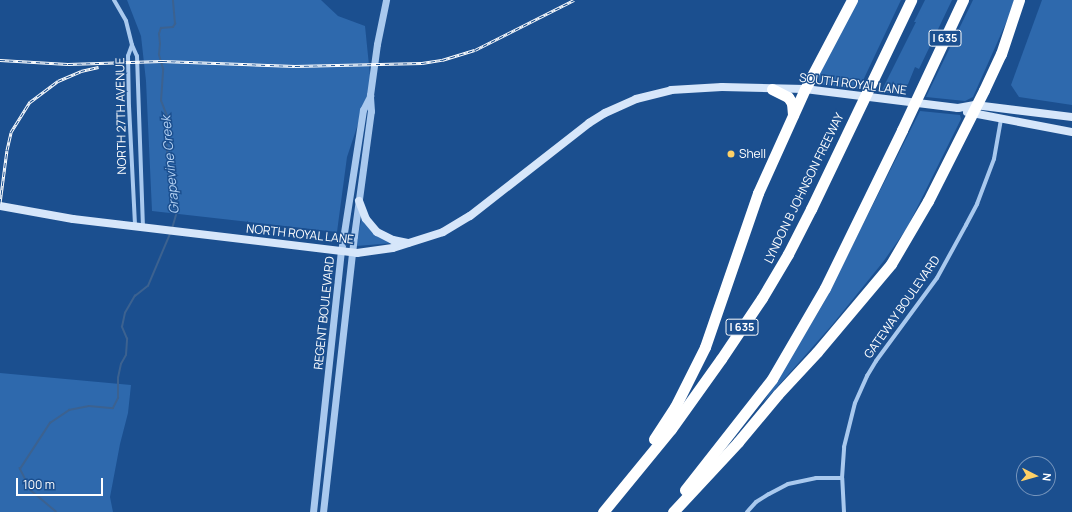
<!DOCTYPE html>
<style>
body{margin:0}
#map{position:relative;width:1072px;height:512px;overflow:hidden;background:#1b4f8f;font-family:Manrope,sans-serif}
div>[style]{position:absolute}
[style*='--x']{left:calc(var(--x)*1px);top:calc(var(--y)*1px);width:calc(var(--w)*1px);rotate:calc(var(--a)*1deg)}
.green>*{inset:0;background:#2e69ad}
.stream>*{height:1.5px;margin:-0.75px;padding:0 0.75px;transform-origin:0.75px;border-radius:0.75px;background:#3c6290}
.minor>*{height:4px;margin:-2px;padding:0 2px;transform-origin:2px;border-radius:2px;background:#a9c9ee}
.tertiary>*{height:7px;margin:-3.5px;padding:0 3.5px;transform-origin:3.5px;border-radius:3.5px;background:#a9c9ee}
.secondary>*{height:8px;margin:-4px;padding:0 4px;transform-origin:4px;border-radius:4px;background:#d6e6fa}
.motorway>*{height:11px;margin:-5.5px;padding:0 5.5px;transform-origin:5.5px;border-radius:5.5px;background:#fff}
.rail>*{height:3px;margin-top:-1.5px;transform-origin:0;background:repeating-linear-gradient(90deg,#1b4f8f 0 4.5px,#fff 0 9px);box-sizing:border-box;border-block:1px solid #fff}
.dots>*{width:11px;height:11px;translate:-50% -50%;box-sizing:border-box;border:2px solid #1b4f8f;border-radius:50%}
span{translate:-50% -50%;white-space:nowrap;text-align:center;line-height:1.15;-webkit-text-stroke:3px #1b4f8f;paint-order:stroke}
.shield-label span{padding:1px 3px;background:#1b4f8f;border:1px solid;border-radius:3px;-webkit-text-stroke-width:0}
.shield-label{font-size:11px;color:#fff;font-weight:700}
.street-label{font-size:12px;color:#fff}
.poi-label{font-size:12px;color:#fff}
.left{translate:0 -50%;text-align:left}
.water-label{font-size:13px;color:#b5d3f5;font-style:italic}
.north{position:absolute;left:1016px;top:456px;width:40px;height:40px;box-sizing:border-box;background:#1b4f8f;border:1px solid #7695bc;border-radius:50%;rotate:96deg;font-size:11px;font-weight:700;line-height:16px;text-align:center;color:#fff}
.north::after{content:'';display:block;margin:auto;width:14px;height:18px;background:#ffd166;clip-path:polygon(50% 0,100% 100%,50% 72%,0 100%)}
.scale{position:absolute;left:16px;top:478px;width:87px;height:18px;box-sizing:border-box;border:2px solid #fff;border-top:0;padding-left:5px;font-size:12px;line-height:14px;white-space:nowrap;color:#fff;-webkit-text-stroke:3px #1b4f8f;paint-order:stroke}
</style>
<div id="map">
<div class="green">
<div style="clip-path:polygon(127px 0,321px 0,338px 16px,365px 26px,371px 85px,347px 157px,337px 232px,152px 211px,146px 81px,141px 36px)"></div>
<div style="clip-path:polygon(856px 0,901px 0,859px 89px,824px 85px,819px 82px,818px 75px)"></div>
<div style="clip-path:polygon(925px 0,952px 0,919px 69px,915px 67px,904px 94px,881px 92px,916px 22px,914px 22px)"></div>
<div style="clip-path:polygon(973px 0,1014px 0,1009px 16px,973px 97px,965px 101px,926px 97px)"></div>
<div style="clip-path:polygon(1042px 0,1072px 0,1072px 105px,1019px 97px,1011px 85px)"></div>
<div style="clip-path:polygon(920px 111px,960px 115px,961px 119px,907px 228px,883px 262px,832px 325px,763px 403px,823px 304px)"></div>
<div style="clip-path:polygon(362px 216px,394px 243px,356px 246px)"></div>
<div style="clip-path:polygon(0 373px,131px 385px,128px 413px,120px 444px,110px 497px,113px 512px,0 512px)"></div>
</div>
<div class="stream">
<div style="--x:172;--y:229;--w:19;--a:-74"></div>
<div style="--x:177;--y:211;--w:22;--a:-103"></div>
<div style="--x:172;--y:190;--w:48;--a:-97.1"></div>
<div style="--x:166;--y:142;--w:23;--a:-85"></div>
<div style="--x:168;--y:119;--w:19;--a:-111"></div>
<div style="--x:161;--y:101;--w:32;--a:-86"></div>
<div style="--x:163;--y:69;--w:15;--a:-106"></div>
<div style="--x:159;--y:55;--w:11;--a:-85"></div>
<div style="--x:160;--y:44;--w:10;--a:-96"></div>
<div style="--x:159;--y:34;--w:6;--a:-72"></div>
<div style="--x:161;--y:28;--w:12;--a:-5"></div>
<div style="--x:173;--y:27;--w:4;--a:-56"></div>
<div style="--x:175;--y:24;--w:24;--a:-95"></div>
<div style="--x:56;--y:512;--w:33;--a:-140"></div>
<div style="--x:31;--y:491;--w:25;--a:-117"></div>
<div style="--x:20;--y:469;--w:55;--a:-56.9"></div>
<div style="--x:50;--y:423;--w:23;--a:-34"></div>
<div style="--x:69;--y:410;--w:20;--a:-11"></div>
<div style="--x:89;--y:406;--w:24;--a:5"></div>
<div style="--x:113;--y:408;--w:11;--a:-63"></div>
<div style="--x:118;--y:398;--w:20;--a:-90"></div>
<div style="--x:118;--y:378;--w:14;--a:-78"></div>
<div style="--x:121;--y:364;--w:10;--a:-61"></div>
<div style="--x:126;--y:355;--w:16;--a:-86"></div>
<div style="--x:127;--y:339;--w:13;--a:-113"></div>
<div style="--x:122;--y:327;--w:14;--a:-78"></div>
<div style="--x:125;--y:313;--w:20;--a:-60"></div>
<div style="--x:135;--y:296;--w:16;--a:-38"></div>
<div style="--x:148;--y:286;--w:56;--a:-67.1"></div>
</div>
<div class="minor">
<div style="--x:114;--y:0;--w:24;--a:60"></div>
<div style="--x:126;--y:21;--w:25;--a:76"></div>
<div style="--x:132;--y:45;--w:12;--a:66"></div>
<div style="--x:137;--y:56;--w:172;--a:88"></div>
<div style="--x:132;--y:45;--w:12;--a:110"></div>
<div style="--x:128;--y:56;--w:50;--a:88.9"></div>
<div style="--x:129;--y:106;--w:120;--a:87.1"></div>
<div style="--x:747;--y:512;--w:13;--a:-48"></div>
<div style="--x:756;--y:502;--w:15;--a:-32"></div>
<div style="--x:769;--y:494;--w:21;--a:-28"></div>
<div style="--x:788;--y:484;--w:29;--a:-12"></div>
<div style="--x:816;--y:478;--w:26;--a:0"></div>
<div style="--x:844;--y:512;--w:34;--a:-93"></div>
<div style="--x:842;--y:478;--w:31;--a:-86"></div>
<div style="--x:844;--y:447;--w:45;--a:-76"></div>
<div style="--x:855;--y:403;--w:30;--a:-66"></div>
<div style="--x:867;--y:376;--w:17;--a:-59"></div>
<div style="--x:876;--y:361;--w:103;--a:-53.7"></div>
<div style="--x:937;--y:278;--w:60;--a:-61.3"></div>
<div style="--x:966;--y:225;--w:24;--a:-62"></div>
<div style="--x:977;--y:204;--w:48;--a:-69.3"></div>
<div style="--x:994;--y:159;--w:40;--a:-80"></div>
</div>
<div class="tertiary">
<div style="--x:313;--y:512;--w:262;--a:-83.9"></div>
<div style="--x:341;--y:252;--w:144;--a:-81.2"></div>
<div style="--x:363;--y:110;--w:16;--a:-63"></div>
<div style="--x:323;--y:512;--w:278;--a:-83.6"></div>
<div style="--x:354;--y:236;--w:126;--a:-82.3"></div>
<div style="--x:371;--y:111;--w:16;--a:-94"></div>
<div style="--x:370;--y:95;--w:51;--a:-82.2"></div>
<div style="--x:377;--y:44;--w:45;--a:-78.4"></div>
</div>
<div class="secondary">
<div style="--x:967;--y:112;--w:107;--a:10.8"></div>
<div style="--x:359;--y:201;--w:19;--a:69"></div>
<div style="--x:366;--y:219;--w:17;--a:50"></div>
<div style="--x:377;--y:232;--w:18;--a:27"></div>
<div style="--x:393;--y:240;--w:15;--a:11"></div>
<div style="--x:0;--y:206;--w:74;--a:10.1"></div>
<div style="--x:73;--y:219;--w:286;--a:6.8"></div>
<div style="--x:357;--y:253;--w:36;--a:-8"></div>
<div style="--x:393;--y:248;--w:52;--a:-17.7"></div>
<div style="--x:443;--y:232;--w:31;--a:-31"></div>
<div style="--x:470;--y:216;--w:151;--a:-38"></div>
<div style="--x:589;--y:123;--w:19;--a:-32"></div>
<div style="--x:605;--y:113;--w:34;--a:-24"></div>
<div style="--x:636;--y:99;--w:36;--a:-14"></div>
<div style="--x:671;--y:90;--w:51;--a:-3.4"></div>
<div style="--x:722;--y:87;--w:83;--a:1.4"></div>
<div style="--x:805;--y:89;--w:154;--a:7.1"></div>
<div style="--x:958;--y:108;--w:17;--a:-10"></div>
<div style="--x:975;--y:105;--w:98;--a:7.1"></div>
</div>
<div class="motorway">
<div style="--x:772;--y:89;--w:18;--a:27"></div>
<div style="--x:788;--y:97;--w:7;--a:56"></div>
<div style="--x:792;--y:103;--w:12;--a:85"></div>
<div style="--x:654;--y:439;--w:38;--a:-57"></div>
<div style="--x:675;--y:407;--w:67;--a:-63.4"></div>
<div style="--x:705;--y:347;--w:163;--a:-71"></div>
<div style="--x:758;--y:193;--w:114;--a:-65.7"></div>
<div style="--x:805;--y:89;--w:101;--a:-62.2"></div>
<div style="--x:685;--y:490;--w:141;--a:-51.9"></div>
<div style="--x:772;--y:379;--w:105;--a:-59.8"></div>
<div style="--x:825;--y:288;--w:176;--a:-64"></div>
<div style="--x:902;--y:130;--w:144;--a:-64.9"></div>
<div style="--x:603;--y:512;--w:107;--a:-50.7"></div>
<div style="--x:671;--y:429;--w:86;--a:-54.5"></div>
<div style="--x:721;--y:359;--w:73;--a:-56.1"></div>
<div style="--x:762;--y:298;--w:51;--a:-59.4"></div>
<div style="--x:788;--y:254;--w:51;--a:-62.9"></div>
<div style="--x:811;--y:209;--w:232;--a:-64.4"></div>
<div style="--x:673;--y:512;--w:96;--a:-47.1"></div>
<div style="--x:738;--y:442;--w:62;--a:-50.2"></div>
<div style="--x:778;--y:394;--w:57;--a:-47.1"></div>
<div style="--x:817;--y:352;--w:115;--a:-49.9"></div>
<div style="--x:891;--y:264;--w:73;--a:-59.6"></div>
<div style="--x:928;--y:201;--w:124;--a:-63.2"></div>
<div style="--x:984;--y:90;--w:40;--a:-65"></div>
<div style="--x:1001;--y:54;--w:57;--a:-71.6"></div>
</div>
<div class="rail">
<div style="--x:0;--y:60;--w:68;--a:3.4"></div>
<div style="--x:68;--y:64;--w:94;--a:-1.8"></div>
<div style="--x:162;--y:61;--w:133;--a:2.2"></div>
<div style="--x:295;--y:66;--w:127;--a:-1.4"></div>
<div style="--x:422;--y:63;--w:20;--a:-9"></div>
<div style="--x:442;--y:60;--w:34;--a:-17"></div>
<div style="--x:475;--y:50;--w:111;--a:-26.8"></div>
<div style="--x:0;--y:203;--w:53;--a:-82.5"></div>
<div style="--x:7;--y:150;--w:18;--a:-77"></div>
<div style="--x:11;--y:132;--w:36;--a:-58"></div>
<div style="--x:30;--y:102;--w:35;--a:-37"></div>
<div style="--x:58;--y:81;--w:25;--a:-23"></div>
<div style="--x:81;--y:71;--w:18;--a:-13"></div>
</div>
<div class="dots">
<div style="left:731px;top:154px;background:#ffd166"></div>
</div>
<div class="shield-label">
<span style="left:945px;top:38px">I 635</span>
<span style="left:742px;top:327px">I 635</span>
</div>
<div class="street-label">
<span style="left:853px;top:84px;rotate:7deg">SOUTH ROYAL LANE</span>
<span style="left:121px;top:116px;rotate:-91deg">NORTH 27TH AVENUE</span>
<span style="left:804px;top:188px;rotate:-64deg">LYNDON B JOHNSON FREEWAY</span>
<span style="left:300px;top:234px;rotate:6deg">NORTH ROYAL LANE</span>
<span style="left:902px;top:307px;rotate:-55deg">GATEWAY BOULEVARD</span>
<span style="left:324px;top:313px;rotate:-84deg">REGENT BOULEVARD</span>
</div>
<div class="poi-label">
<span class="left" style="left:739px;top:154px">Shell</span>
</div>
<div class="water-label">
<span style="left:170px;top:165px;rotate:-95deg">Grapevine Creek</span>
</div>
<div class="north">N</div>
<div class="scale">100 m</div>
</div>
